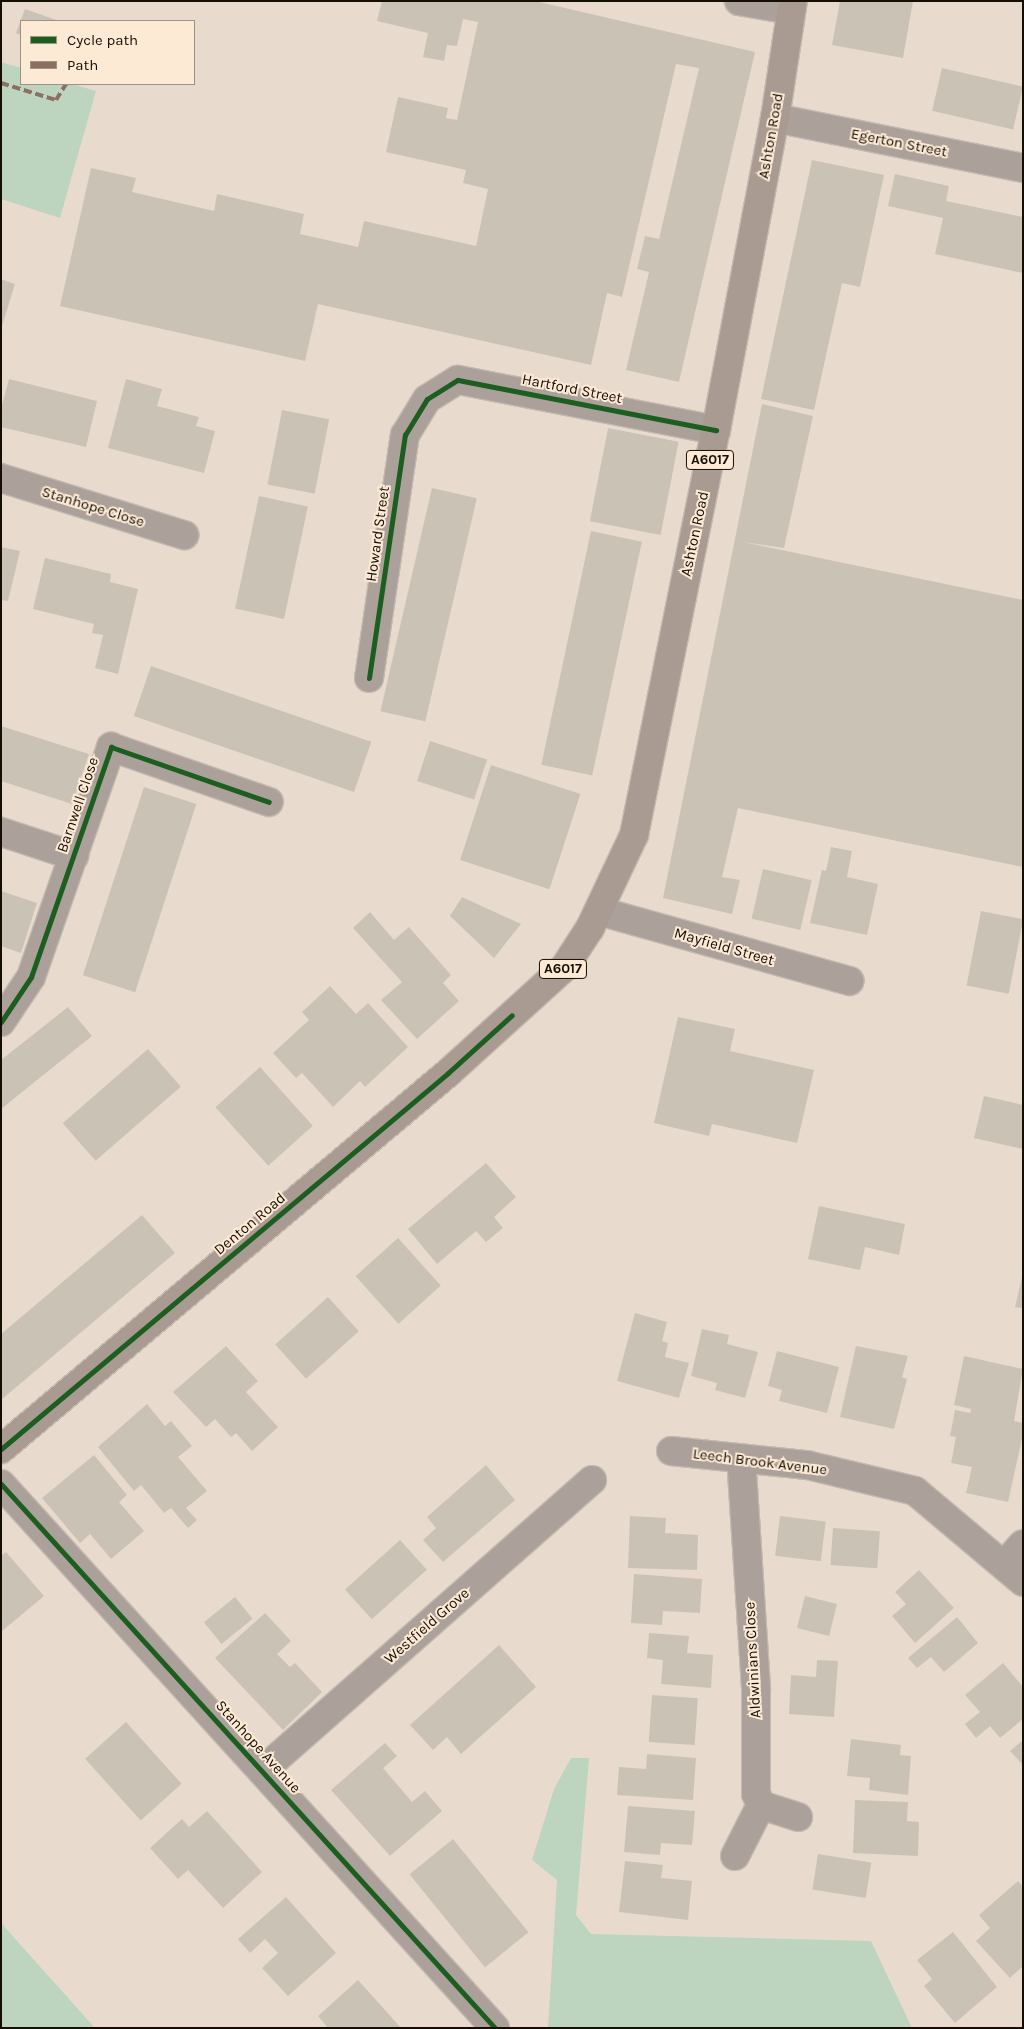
<!DOCTYPE html>
<style>
body{margin:0}
#map{position:relative;width:1024px;height:2029px;overflow:hidden;background:#e8dbcd;font-family:Karla,sans-serif}
div>[style]{position:absolute}
[style*='--x']{left:calc(var(--x)*1px);top:calc(var(--y)*1px);width:calc(var(--w)*1px);rotate:calc(var(--a)*1deg)}
.green>*{inset:0;background:#bdd5bf}
.building>*{inset:0;background:#cbc2b6;transform-origin:0 0}
.roads{filter:drop-shadow(1px 0 #c4bab0) drop-shadow(-1px 0 #c4bab0) drop-shadow(0 1px #c4bab0) drop-shadow(0 -1px #c4bab0)}
.minor>*{height:28px;margin:-14px;padding:0 14px;transform-origin:14px;border-radius:14px;background:#aca09b}
.highway>*{height:28px;margin:-14px;padding:0 14px;transform-origin:14px;border-radius:14px;background:#a99b92}
.quiet>*{height:4px;margin-top:-2px;transform-origin:0;background:repeating-linear-gradient(90deg,#8d6e63 0 8px,transparent 0 12px)}
.cycleway>*{height:5px;margin:-2.5px;padding:0 2.5px;transform-origin:2.5px;border-radius:2.5px;background:#1b5e20}
span{translate:-50% -50%;white-space:nowrap;text-align:center;line-height:1.15;-webkit-text-stroke:4px #fdead4;paint-order:stroke}
.shield-label span{padding:1px 4px;background:#fdead4;border:1px solid;border-radius:4px;-webkit-text-stroke-width:0}
.shield-label{font-size:14px;color:#150e05;font-weight:700}
.street-label{font-size:15px;color:#150e05}
.frame{position:absolute;inset:0;border:2px solid #150e05;pointer-events:none}
.legend{position:absolute;left:20px;top:20px;width:175px;height:65px;box-sizing:border-box;background:#fdead4;border:1px solid #a09281;margin:0;padding:6px 9px;list-style:none;font-size:15px;color:#150e05}
.legend li{display:flex;align-items:center;gap:10px;height:25px}
.legend b{width:25px;border:1px solid #a09281}
</style>
<div id="map">
<div class="green">
<div style="clip-path:polygon(1px 62px,21px 68px,21px 84px,72px 84px,96px 91px,60px 218px,1px 199px)"></div>
<div style="clip-path:polygon(571px 1758px,589px 1758px,576px 1915px,591px 1934px,871px 1941px,912px 2028px,548px 2028px,557px 1880px,532px 1860px,554px 1789px)"></div>
<div style="clip-path:polygon(1px 1923px,95px 2028px,1px 2028px)"></div>
</div>
<div class="building">
<div style="clip-path:polygon(382px 1px,535px 1px,755px 52px,679px 382px,626px 370px,649px 272px,637px 269px,645px 236px,659px 239px,699px 68px,676px 64px,622px 297px,607px 293px,591px 365px,318px 304px,305px 361px,60px 306px,91px 168px,136px 178px,132px 192px,214px 211px,217px 194px,304px 214px,300px 234px,358px 247px,364px 221px,476px 246px,488px 189px,463px 183px,466px 170px,386px 152px,398px 97px,448px 108px,446px 118px,457px 120px,478px 22px,463px 19px,457px 46px,447px 45px,444px 61px,423px 57px,428px 33px,377px 21px)"></div>
<div style="clip-path:polygon(840px 1px,913px 1px,903px 58px,832px 45px)"></div>
<div style="clip-path:polygon(25px 9px,59px 21px,21px 21px,21px 35px,16px 33px)"></div>
<div style="left:942px;top:68px;width:83px;height:44px;rotate:13deg"></div>
<div style="clip-path:polygon(812px 160px,884px 175px,860px 287px,842px 283px,814px 410px,761px 399px)"></div>
<div style="clip-path:polygon(895px 174px,949px 186px,946px 201px,1023px 217px,1023px 273px,935px 254px,943px 218px,888px 206px)"></div>
<div style="clip-path:polygon(1px 279px,15px 284px,2px 326px,1px 326px)"></div>
<div style="clip-path:polygon(9px 379px,97px 401px,86px 447px,1px 427px,1px 409px)"></div>
<div style="clip-path:polygon(126px 379px,162px 389px,157px 406px,199px 417px,196px 426px,215px 431px,204px 473px,108px 448px)"></div>
<div style="clip-path:polygon(762px 404px,813px 416px,784px 548px,743px 542px,1023px 600px,1023px 867px,738px 808px,722px 877px,740px 880px,732px 914px,663px 898px)"></div>
<div style="left:282px;top:410px;width:48px;height:76px;rotate:11deg"></div>
<div style="left:608px;top:428px;width:72px;height:95px;rotate:11deg"></div>
<div style="left:432px;top:488px;width:46px;height:229px;rotate:13deg"></div>
<div style="left:259px;top:496px;width:50px;height:115px;rotate:12deg"></div>
<div style="left:591px;top:531px;width:52px;height:239px;rotate:12deg"></div>
<div style="clip-path:polygon(1px 547px,20px 551px,8px 601px,1px 600px)"></div>
<div style="clip-path:polygon(45px 558px,111px 574px,110px 582px,138px 589px,118px 674px,95px 668px,103px 635px,92px 633px,94px 624px,33px 609px)"></div>
<div style="left:151px;top:666px;width:233px;height:53px;rotate:19deg"></div>
<div style="clip-path:polygon(1px 726px,89px 754px,72px 804px,1px 781px)"></div>
<div style="left:430px;top:741px;width:60px;height:42px;rotate:18deg"></div>
<div style="left:491px;top:765px;width:94px;height:100px;rotate:18deg"></div>
<div style="left:144px;top:787px;width:55px;height:198px;rotate:18deg"></div>
<div style="clip-path:polygon(831px 847px,852px 851px,847px 877px,878px 884px,867px 935px,810px 923px,822px 870px,826px 871px)"></div>
<div style="left:763px;top:869px;width:50px;height:51px;rotate:13deg"></div>
<div style="clip-path:polygon(1px 891px,37px 903px,21px 953px,1px 946px)"></div>
<div style="clip-path:polygon(462px 897px,521px 924px,494px 958px,450px 916px)"></div>
<div style="left:981px;top:911px;width:43px;height:76px;rotate:11deg"></div>
<div style="clip-path:polygon(370px 912px,394px 940px,409px 927px,451px 975px,443px 983px,459px 1001px,417px 1039px,381px 1000px,402px 982px,353px 928px)"></div>
<div style="clip-path:polygon(330px 986px,356px 1014px,368px 1003px,408px 1047px,365px 1087px,360px 1081px,333px 1107px,302px 1073px,296px 1078px,273px 1053px,309px 1020px,302px 1012px)"></div>
<div style="clip-path:polygon(68px 1007px,92px 1036px,1px 1109px,1px 1060px)"></div>
<div style="clip-path:polygon(678px 1017px,735px 1029px,730px 1051px,814px 1070px,797px 1143px,712px 1124px,709px 1136px,654px 1123px)"></div>
<div style="left:148px;top:1049px;width:50px;height:113px;rotate:49deg"></div>
<div style="left:260px;top:1067px;width:79px;height:60px;rotate:48deg"></div>
<div style="clip-path:polygon(984px 1096px,1023px 1105px,1023px 1149px,974px 1138px)"></div>
<div style="clip-path:polygon(486px 1163px,516px 1197px,494px 1217px,503px 1228px,486px 1242px,476px 1231px,437px 1264px,408px 1229px)"></div>
<div style="clip-path:polygon(819px 1206px,905px 1224px,899px 1255px,865px 1247px,860px 1270px,808px 1259px)"></div>
<div style="clip-path:polygon(142px 1215px,175px 1253px,1px 1400px,1px 1334px)"></div>
<div style="left:398px;top:1238px;width:64px;height:57px;rotate:48deg"></div>
<div style="clip-path:polygon(1023px 1273px,1023px 1308px,1015px 1307px)"></div>
<div style="left:328px;top:1297px;width:46px;height:71px;rotate:48deg"></div>
<div style="clip-path:polygon(635px 1313px,667px 1322px,662px 1341px,668px 1343px,665px 1357px,689px 1363px,679px 1398px,617px 1381px)"></div>
<div style="clip-path:polygon(702px 1329px,729px 1335px,727px 1344px,758px 1352px,745px 1398px,715px 1390px,717px 1383px,691px 1376px)"></div>
<div style="clip-path:polygon(226px 1346px,258px 1381px,246px 1392px,278px 1427px,252px 1451px,236px 1433px,231px 1437px,215px 1419px,206px 1427px,173px 1392px)"></div>
<div style="clip-path:polygon(856px 1346px,908px 1356px,902px 1377px,907px 1379px,894px 1429px,840px 1417px)"></div>
<div style="clip-path:polygon(777px 1351px,839px 1367px,827px 1413px,779px 1401px,782px 1390px,768px 1386px)"></div>
<div style="clip-path:polygon(964px 1356px,1023px 1369px,1014px 1421px,1023px 1423px,1023px 1434px,1008px 1502px,966px 1493px,972px 1467px,951px 1463px,956px 1437px,950px 1436px,955px 1410px,970px 1413px,971px 1409px,954px 1405px)"></div>
<div style="clip-path:polygon(147px 1404px,165px 1426px,171px 1421px,192px 1446px,178px 1457px,207px 1491px,186px 1508px,197px 1520px,188px 1528px,171px 1508px,164px 1513px,141px 1485px,134px 1491px,98px 1447px)"></div>
<div style="clip-path:polygon(94px 1455px,127px 1495px,119px 1502px,144px 1531px,111px 1559px,90px 1534px,80px 1543px,42px 1498px)"></div>
<div style="clip-path:polygon(486px 1465px,515px 1500px,443px 1562px,423px 1540px,436px 1528px,427px 1517px)"></div>
<div style="clip-path:polygon(630px 1516px,666px 1518px,665px 1533px,698px 1535px,697px 1570px,628px 1568px)"></div>
<div style="left:780px;top:1516px;width:46px;height:40px;rotate:7deg"></div>
<div style="left:833px;top:1528px;width:47px;height:37px;rotate:4deg"></div>
<div style="left:400px;top:1540px;width:40px;height:74px;rotate:48deg"></div>
<div style="clip-path:polygon(6px 1552px,44px 1596px,1px 1632px,1px 1556px)"></div>
<div style="clip-path:polygon(919px 1570px,954px 1608px,915px 1643px,892px 1616px,906px 1604px,895px 1592px)"></div>
<div style="clip-path:polygon(634px 1574px,702px 1579px,700px 1613px,663px 1611px,662px 1625px,631px 1623px)"></div>
<div style="left:805px;top:1596px;width:33px;height:33px;rotate:14deg"></div>
<div style="left:235px;top:1597px;width:28px;height:40px;rotate:51deg"></div>
<div style="clip-path:polygon(265px 1613px,291px 1641px,277px 1654px,290px 1667px,295px 1663px,322px 1692px,283px 1730px,215px 1658px)"></div>
<div style="clip-path:polygon(957px 1617px,978px 1643px,944px 1672px,931px 1657px,917px 1668px,908px 1658px)"></div>
<div style="clip-path:polygon(649px 1633px,689px 1636px,687px 1653px,713px 1655px,711px 1688px,661px 1684px,663px 1660px,647px 1658px)"></div>
<div style="clip-path:polygon(499px 1645px,536px 1687px,461px 1754px,447px 1737px,433px 1750px,410px 1725px)"></div>
<div style="clip-path:polygon(817px 1660px,838px 1661px,834px 1717px,789px 1714px,791px 1675px,816px 1677px)"></div>
<div style="clip-path:polygon(1003px 1663px,1023px 1687px,1023px 1719px,1000px 1738px,990px 1726px,976px 1738px,965px 1724px,980px 1712px,965px 1695px)"></div>
<div style="left:652px;top:1695px;width:46px;height:47px;rotate:4deg"></div>
<div style="left:126px;top:1722px;width:83px;height:55px;rotate:48deg"></div>
<div style="clip-path:polygon(851px 1739px,901px 1745px,900px 1755px,911px 1756px,908px 1795px,869px 1790px,870px 1778px,847px 1776px)"></div>
<div style="clip-path:polygon(1023px 1740px,1023px 1765px,1010px 1751px)"></div>
<div style="clip-path:polygon(385px 1743px,397px 1756px,383px 1768px,412px 1802px,425px 1791px,442px 1811px,390px 1856px,331px 1790px)"></div>
<div style="clip-path:polygon(647px 1754px,696px 1758px,693px 1800px,617px 1795px,619px 1767px,646px 1769px)"></div>
<div style="clip-path:polygon(855px 1800px,908px 1802px,907px 1821px,919px 1822px,918px 1856px,853px 1853px)"></div>
<div style="clip-path:polygon(628px 1806px,695px 1811px,692px 1845px,661px 1843px,660px 1855px,624px 1852px)"></div>
<div style="clip-path:polygon(207px 1811px,262px 1872px,223px 1908px,188px 1870px,178px 1879px,150px 1848px,182px 1819px,189px 1827px)"></div>
<div style="left:453px;top:1839px;width:120px;height:56px;rotate:51deg"></div>
<div style="left:818px;top:1854px;width:54px;height:36px;rotate:9deg"></div>
<div style="clip-path:polygon(625px 1861px,663px 1865px,661px 1878px,692px 1881px,688px 1920px,619px 1912px)"></div>
<div style="clip-path:polygon(1018px 1881px,1023px 1886px,1023px 1966px,1010px 1978px,976px 1941px,990px 1928px,979px 1915px)"></div>
<div style="clip-path:polygon(286px 1897px,336px 1953px,288px 1996px,262px 1968px,278px 1953px,265px 1939px,250px 1953px,238px 1939px)"></div>
<div style="clip-path:polygon(953px 1932px,997px 1987px,955px 2023px,924px 1986px,932px 1979px,917px 1960px)"></div>
<div style="clip-path:polygon(358px 1980px,385px 2010px,401px 2028px,328px 2028px,318px 2016px)"></div>
</div>
<div class="roads">
<div class="minor">
<div style="--x:739;--y:1;--w:53;--a:9.8"></div>
<div style="--x:775;--y:118;--w:253;--a:11.4"></div>
<div style="--x:1;--y:478;--w:192;--a:17.3"></div>
<div style="--x:369;--y:678;--w:246;--a:-81.6"></div>
<div style="--x:405;--y:435;--w:42;--a:-58.6"></div>
<div style="--x:427;--y:399;--w:36;--a:-32"></div>
<div style="--x:458;--y:380;--w:263;--a:11"></div>
<div style="--x:1;--y:832;--w:77;--a:18.2"></div>
<div style="--x:599;--y:911;--w:260;--a:15.6"></div>
<div style="--x:1;--y:1022;--w:54;--a:-56.3"></div>
<div style="--x:31;--y:977;--w:244;--a:-70.8"></div>
<div style="--x:111;--y:747;--w:167;--a:19.2"></div>
<div style="--x:671;--y:1451;--w:137;--a:5.9"></div>
<div style="--x:807;--y:1465;--w:111;--a:13.5"></div>
<div style="--x:915;--y:1491;--w:141;--a:40.1"></div>
<div style="--x:1;--y:1484;--w:735;--a:47.76"></div>
<div style="--x:1004;--y:1565;--w:28;--a:-48"></div>
<div style="--x:262;--y:1771;--w:440;--a:-41.4"></div>
<div style="--x:761;--y:1805;--w:39;--a:18"></div>
<div style="--x:735;--y:1856;--w:57;--a:-63"></div>
<div style="--x:761;--y:1805;--w:12;--a:-114"></div>
<div style="--x:756;--y:1794;--w:106;--a:-90"></div>
<div style="--x:756;--y:1688;--w:230;--a:-93.7"></div>
</div>
<div class="highway">
<div style="--x:1;--y:1449;--w:584;--a:-40.07"></div>
<div style="--x:448;--y:1073;--w:156;--a:-42.2"></div>
<div style="--x:564;--y:968;--w:48;--a:-57"></div>
<div style="--x:590;--y:928;--w:103;--a:-64.7"></div>
<div style="--x:634;--y:835;--w:413;--a:-78.6"></div>
<div style="--x:716;--y:430;--w:318;--a:-79.3"></div>
<div style="--x:775;--y:118;--w:118;--a:-81.3"></div>
</div>
</div>
<div class="quiet">
<div style="--x:1;--y:83;--w:58;--a:17.2"></div>
<div style="--x:56;--y:100;--w:19;--a:-58"></div>
</div>
<div class="cycleway">
<div style="--x:369;--y:678;--w:246;--a:-81.6"></div>
<div style="--x:405;--y:435;--w:42;--a:-58.6"></div>
<div style="--x:427;--y:399;--w:36;--a:-32"></div>
<div style="--x:458;--y:380;--w:263;--a:11"></div>
<div style="--x:1;--y:1022;--w:54;--a:-56.3"></div>
<div style="--x:31;--y:977;--w:244;--a:-70.8"></div>
<div style="--x:111;--y:747;--w:167;--a:19.2"></div>
<div style="--x:1;--y:1449;--w:584;--a:-40.07"></div>
<div style="--x:448;--y:1073;--w:86;--a:-42.2"></div>
<div style="--x:1;--y:1484;--w:735;--a:47.76"></div>
</div>
<div class="shield-label">
<span style="left:710px;top:460px">A6017</span>
<span style="left:563px;top:969px">A6017</span>
</div>
<div class="street-label">
<span style="left:771px;top:136px;rotate:-80deg">Ashton Road</span>
<span style="left:899px;top:143px;rotate:11deg">Egerton Street</span>
<span style="left:572px;top:389px;rotate:11deg">Hartford Street</span>
<span style="left:93px;top:507px;rotate:17deg">Stanhope Close</span>
<span style="left:378px;top:534px;rotate:-82deg">Howard Street</span>
<span style="left:695px;top:534px;rotate:-78deg">Ashton Road</span>
<span style="left:78px;top:805px;rotate:-71deg">Barnwell Close</span>
<span style="left:724px;top:947px;rotate:16deg">Mayfield Street</span>
<span style="left:250px;top:1224px;rotate:-40deg">Denton Road</span>
<span style="left:760px;top:1462px;rotate:7deg">Leech Brook Avenue</span>
<span style="left:427px;top:1626px;rotate:-41deg">Westfield Grove</span>
<span style="left:753px;top:1660px;rotate:-93deg">Aldwinians Close</span>
<span style="left:258px;top:1747px;rotate:48deg">Stanhope Avenue</span>
</div>
<div class="frame"></div>
<ul class="legend">
<li><b style="height:6px;background:#1b5e20"></b>Cycle path</li>
<li><b style="height:6px;background:#8d6e63"></b>Path</li>
</ul>
</div>
